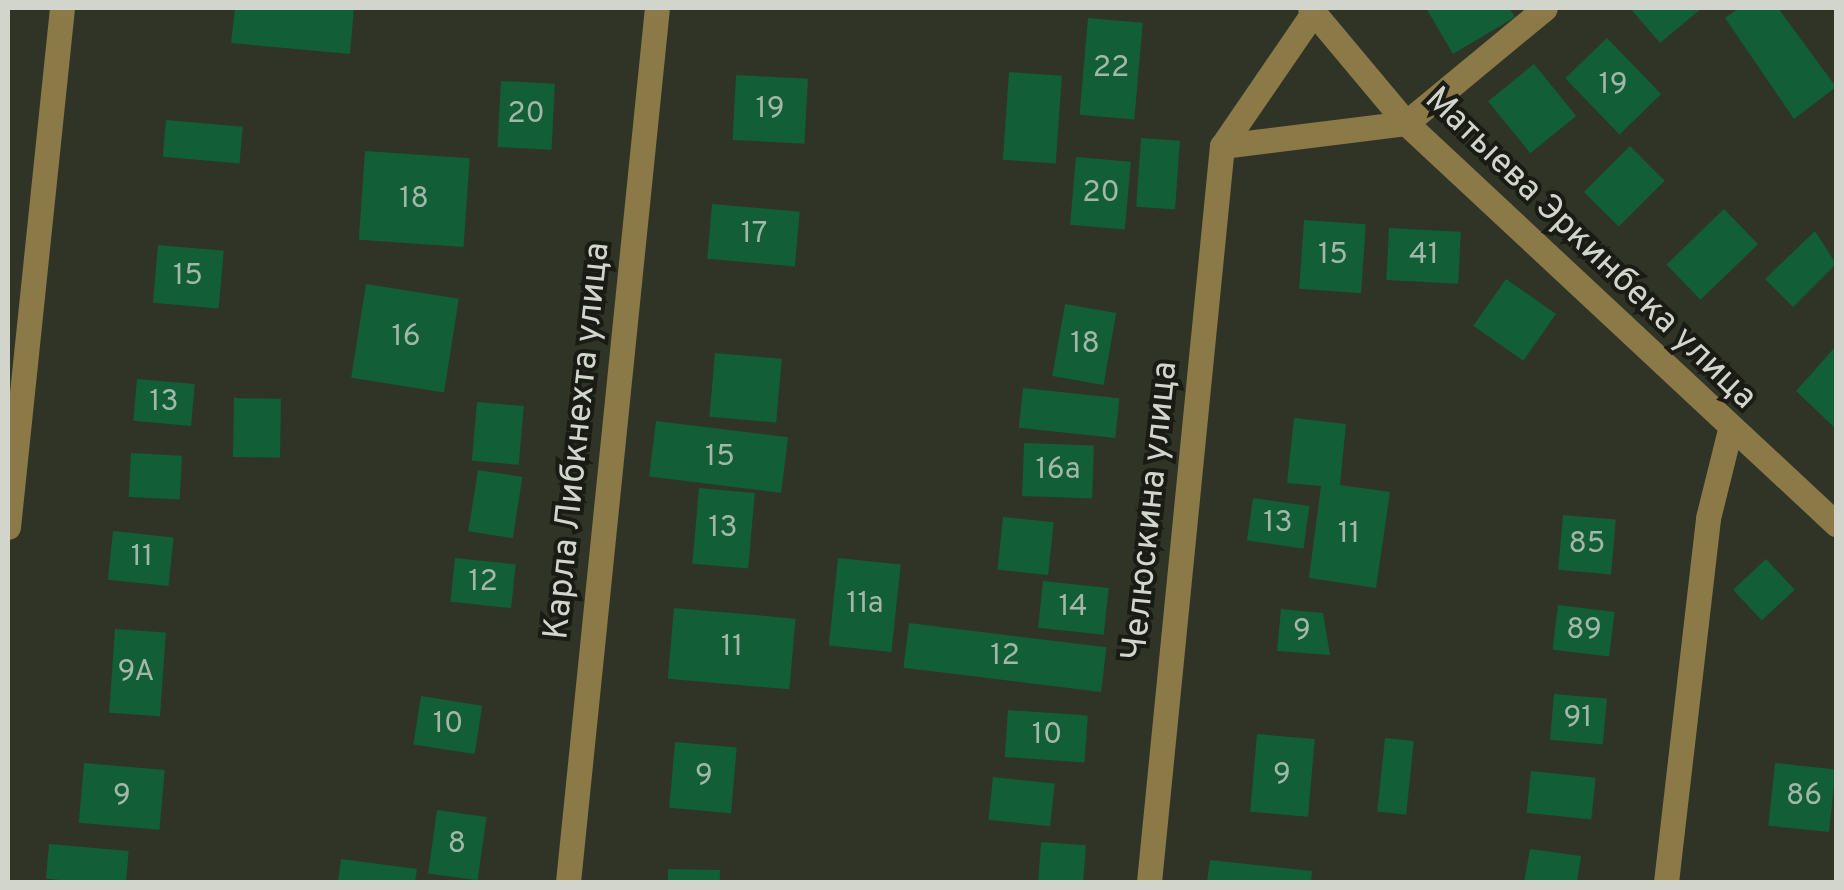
<!DOCTYPE html>
<meta charset="utf-8">
<style>
body{margin:0}
#map{position:relative;width:1844px;height:890px;overflow:hidden;background:#303426;font-family:Overpass,sans-serif}
div>[style]{position:absolute}
[style*='--x']{left:calc(var(--x)*1px);top:calc(var(--y)*1px);width:calc(var(--w)*1px);rotate:calc(var(--a)*1deg)}
.building>*{inset:0;background:#115e37;transform-origin:0 0}
.minor>*{height:25px;margin:-12.5px;padding:0 12.5px;transform-origin:12.5px;border-radius:12.5px;background:#8b7948}
span{translate:-50% -50%;white-space:nowrap;text-align:center;line-height:1.15;-webkit-text-stroke:8px #191b14;paint-order:stroke}
.number-label{font-size:30px;color:#a2b7a7}
.number-label span{-webkit-text-stroke-width:0}
.street-label{font-size:35px;color:#d2d5cc}
.frame{position:absolute;inset:0;border:10px solid #d2d5cc;pointer-events:none}
</style>
<div id="map">
<div class="building">
<div style="clip-path:polygon(235px 8px,354px 8px,350px 54px,231px 43px)"></div>
<div style="clip-path:polygon(1426px 8px,1509px 8px,1515px 17px,1453px 54px)"></div>
<div style="clip-path:polygon(1630px 8px,1702px 8px,1660px 43px)"></div>
<div style="clip-path:polygon(1739px 8px,1778px 8px,1836px 87px,1794px 119px,1725px 18px)"></div>
<div style="left:1088px;top:18px;width:55px;height:97px;rotate:5deg"></div>
<div style="left:1607px;top:38px;width:78px;height:58px;rotate:46deg"></div>
<div style="left:1534px;top:64px;width:67px;height:59px;rotate:51deg"></div>
<div style="left:1009px;top:72px;width:53px;height:88px;rotate:4deg"></div>
<div style="left:736px;top:75px;width:72px;height:65px;rotate:3deg"></div>
<div style="left:501px;top:81px;width:54px;height:66px;rotate:3deg"></div>
<div style="left:166px;top:120px;width:77px;height:37px;rotate:5deg"></div>
<div style="left:1141px;top:138px;width:39px;height:69px;rotate:4deg"></div>
<div style="left:1630px;top:146px;width:49px;height:65px;rotate:45deg"></div>
<div style="left:365px;top:151px;width:105px;height:89px;rotate:4deg"></div>
<div style="left:1076px;top:157px;width:55px;height:68px;rotate:5deg"></div>
<div style="left:712px;top:204px;width:88px;height:55px;rotate:5deg"></div>
<div style="left:1724px;top:209px;width:49px;height:80px;rotate:46deg"></div>
<div style="left:1304px;top:220px;width:62px;height:69px;rotate:4deg"></div>
<div style="left:1389px;top:228px;width:72px;height:52px;rotate:3deg"></div>
<div style="clip-path:polygon(1815px 231px,1836px 264px,1793px 307px,1765px 279px)"></div>
<div style="left:158px;top:245px;width:66px;height:58px;rotate:5deg"></div>
<div style="left:1506px;top:279px;width:61px;height:57px;rotate:35deg"></div>
<div style="left:366px;top:284px;width:94px;height:95px;rotate:9deg"></div>
<div style="left:1065px;top:304px;width:52px;height:73px;rotate:10deg"></div>
<div style="clip-path:polygon(1836px 346px,1836px 429px,1796px 391px)"></div>
<div style="left:715px;top:353px;width:67px;height:64px;rotate:5deg"></div>
<div style="left:137px;top:379px;width:58px;height:42px;rotate:5deg"></div>
<div style="left:1023px;top:388px;width:97px;height:40px;rotate:6deg"></div>
<div style="left:234px;top:398px;width:47px;height:59px;rotate:1deg"></div>
<div style="left:477px;top:402px;width:47px;height:59px;rotate:5deg"></div>
<div style="clip-path:polygon(1294px 418px,1346px 424px,1340px 485px,1390px 492px,1376px 588px,1309px 578px,1321px 486px,1287px 483px)"></div>
<div style="left:656px;top:421px;width:133px;height:56px;rotate:7deg"></div>
<div style="left:1024px;top:443px;width:70px;height:53px;rotate:2deg"></div>
<div style="left:131px;top:453px;width:51px;height:44px;rotate:3deg"></div>
<div style="left:478px;top:470px;width:45px;height:62px;rotate:9deg"></div>
<div style="left:699px;top:488px;width:56px;height:76px;rotate:5deg"></div>
<div style="left:1253px;top:498px;width:57px;height:43px;rotate:8deg"></div>
<div style="left:1563px;top:515px;width:53px;height:55px;rotate:5deg"></div>
<div style="left:1003px;top:517px;width:51px;height:53px;rotate:6deg"></div>
<div style="left:113px;top:531px;width:61px;height:49px;rotate:6deg"></div>
<div style="left:455px;top:558px;width:61px;height:44px;rotate:6deg"></div>
<div style="left:838px;top:558px;width:63px;height:88px;rotate:6deg"></div>
<div style="left:1766px;top:559px;width:42px;height:45px;rotate:47deg"></div>
<div style="left:1043px;top:581px;width:66px;height:47px;rotate:6deg"></div>
<div style="left:1558px;top:605px;width:57px;height:45px;rotate:7deg"></div>
<div style="left:674px;top:608px;width:122px;height:71px;rotate:5deg"></div>
<div style="clip-path:polygon(1281px 609px,1323px 613px,1330px 655px,1277px 651px)"></div>
<div style="left:909px;top:623px;width:199px;height:45px;rotate:7deg"></div>
<div style="left:115px;top:629px;width:51px;height:84px;rotate:4deg"></div>
<div style="left:1554px;top:694px;width:53px;height:46px;rotate:5deg"></div>
<div style="left:421px;top:696px;width:62px;height:49px;rotate:9deg"></div>
<div style="left:1008px;top:710px;width:80px;height:47px;rotate:4deg"></div>
<div style="left:1257px;top:734px;width:58px;height:78px;rotate:5deg"></div>
<div style="left:1385px;top:738px;width:29px;height:74px;rotate:6deg"></div>
<div style="left:675px;top:742px;width:62px;height:66px;rotate:5deg"></div>
<div style="left:84px;top:763px;width:81px;height:60px;rotate:5deg"></div>
<div style="left:1775px;top:763px;width:61px;height:63px;rotate:6deg"></div>
<div style="left:1531px;top:771px;width:65px;height:42px;rotate:6deg"></div>
<div style="left:993px;top:777px;width:62px;height:43px;rotate:6deg"></div>
<div style="left:437px;top:810px;width:50px;height:64px;rotate:8deg"></div>
<div style="left:1041px;top:842px;width:45px;height:40px;rotate:4deg"></div>
<div style="left:49px;top:844px;width:80px;height:35px;rotate:5deg"></div>
<div style="clip-path:polygon(1530px 849px,1581px 856px,1577px 882px,1524px 882px)"></div>
<div style="clip-path:polygon(341px 859px,417px 869px,415px 882px,338px 882px)"></div>
<div style="clip-path:polygon(1210px 860px,1312px 871px,1311px 882px,1207px 882px)"></div>
<div style="left:668px;top:869px;width:52px;height:13px;rotate:1deg"></div>
</div>
<div class="minor">
<div style="--x:1310;--y:8;--w:150;--a:50.1"></div>
<div style="--x:1406;--y:123;--w:588;--a:43"></div>
<div style="--x:1222;--y:146;--w:185;--a:-7.1"></div>
<div style="--x:1406;--y:123;--w:180;--a:-39.6"></div>
<div style="--x:8;--y:527;--w:522;--a:-84.06"></div>
<div style="--x:568;--y:882;--w:879;--a:-84.19"></div>
<div style="--x:1149;--y:882;--w:740;--a:-84.34"></div>
<div style="--x:1222;--y:146;--w:161;--a:-55.6"></div>
<div style="--x:1666;--y:882;--w:366;--a:-83.4"></div>
<div style="--x:1708;--y:518;--w:87;--a:-76"></div>
</div>
<div class="number-label">
<span style="left:1111px;top:69px">22</span>
<span style="left:1613px;top:86px">19</span>
<span style="left:770px;top:110px">19</span>
<span style="left:526px;top:115px">20</span>
<span style="left:1101px;top:194px">20</span>
<span style="left:414px;top:200px">18</span>
<span style="left:754px;top:235px">17</span>
<span style="left:1333px;top:256px">15</span>
<span style="left:1424px;top:256px">41</span>
<span style="left:188px;top:277px">15</span>
<span style="left:406px;top:338px">16</span>
<span style="left:1085px;top:345px">18</span>
<span style="left:164px;top:403px">13</span>
<span style="left:720px;top:458px">15</span>
<span style="left:1058px;top:471px">16a</span>
<span style="left:1278px;top:524px">13</span>
<span style="left:723px;top:529px">13</span>
<span style="left:1349px;top:535px">11</span>
<span style="left:1587px;top:545px">85</span>
<span style="left:142px;top:558px">11</span>
<span style="left:483px;top:583px">12</span>
<span style="left:865px;top:605px">11a</span>
<span style="left:1073px;top:608px">14</span>
<span style="left:1584px;top:631px">89</span>
<span style="left:1302px;top:632px">9</span>
<span style="left:732px;top:648px">11</span>
<span style="left:1005px;top:657px">12</span>
<span style="left:136px;top:673px">9А</span>
<span style="left:1578px;top:719px">91</span>
<span style="left:448px;top:725px">10</span>
<span style="left:1047px;top:736px">10</span>
<span style="left:1282px;top:776px">9</span>
<span style="left:704px;top:777px">9</span>
<span style="left:122px;top:797px">9</span>
<span style="left:1804px;top:797px">86</span>
<span style="left:457px;top:845px">8</span>
</div>
<div class="street-label">
<span style="left:1590px;top:249px;rotate:44deg">Матыева Эркинбека улица</span>
<span style="left:578px;top:441px;rotate:-84deg">Карла Либкнехта улица</span>
<span style="left:1151px;top:511px;rotate:-84deg">Челюскина улица</span>
</div>
<div class="frame"></div>
</div>
